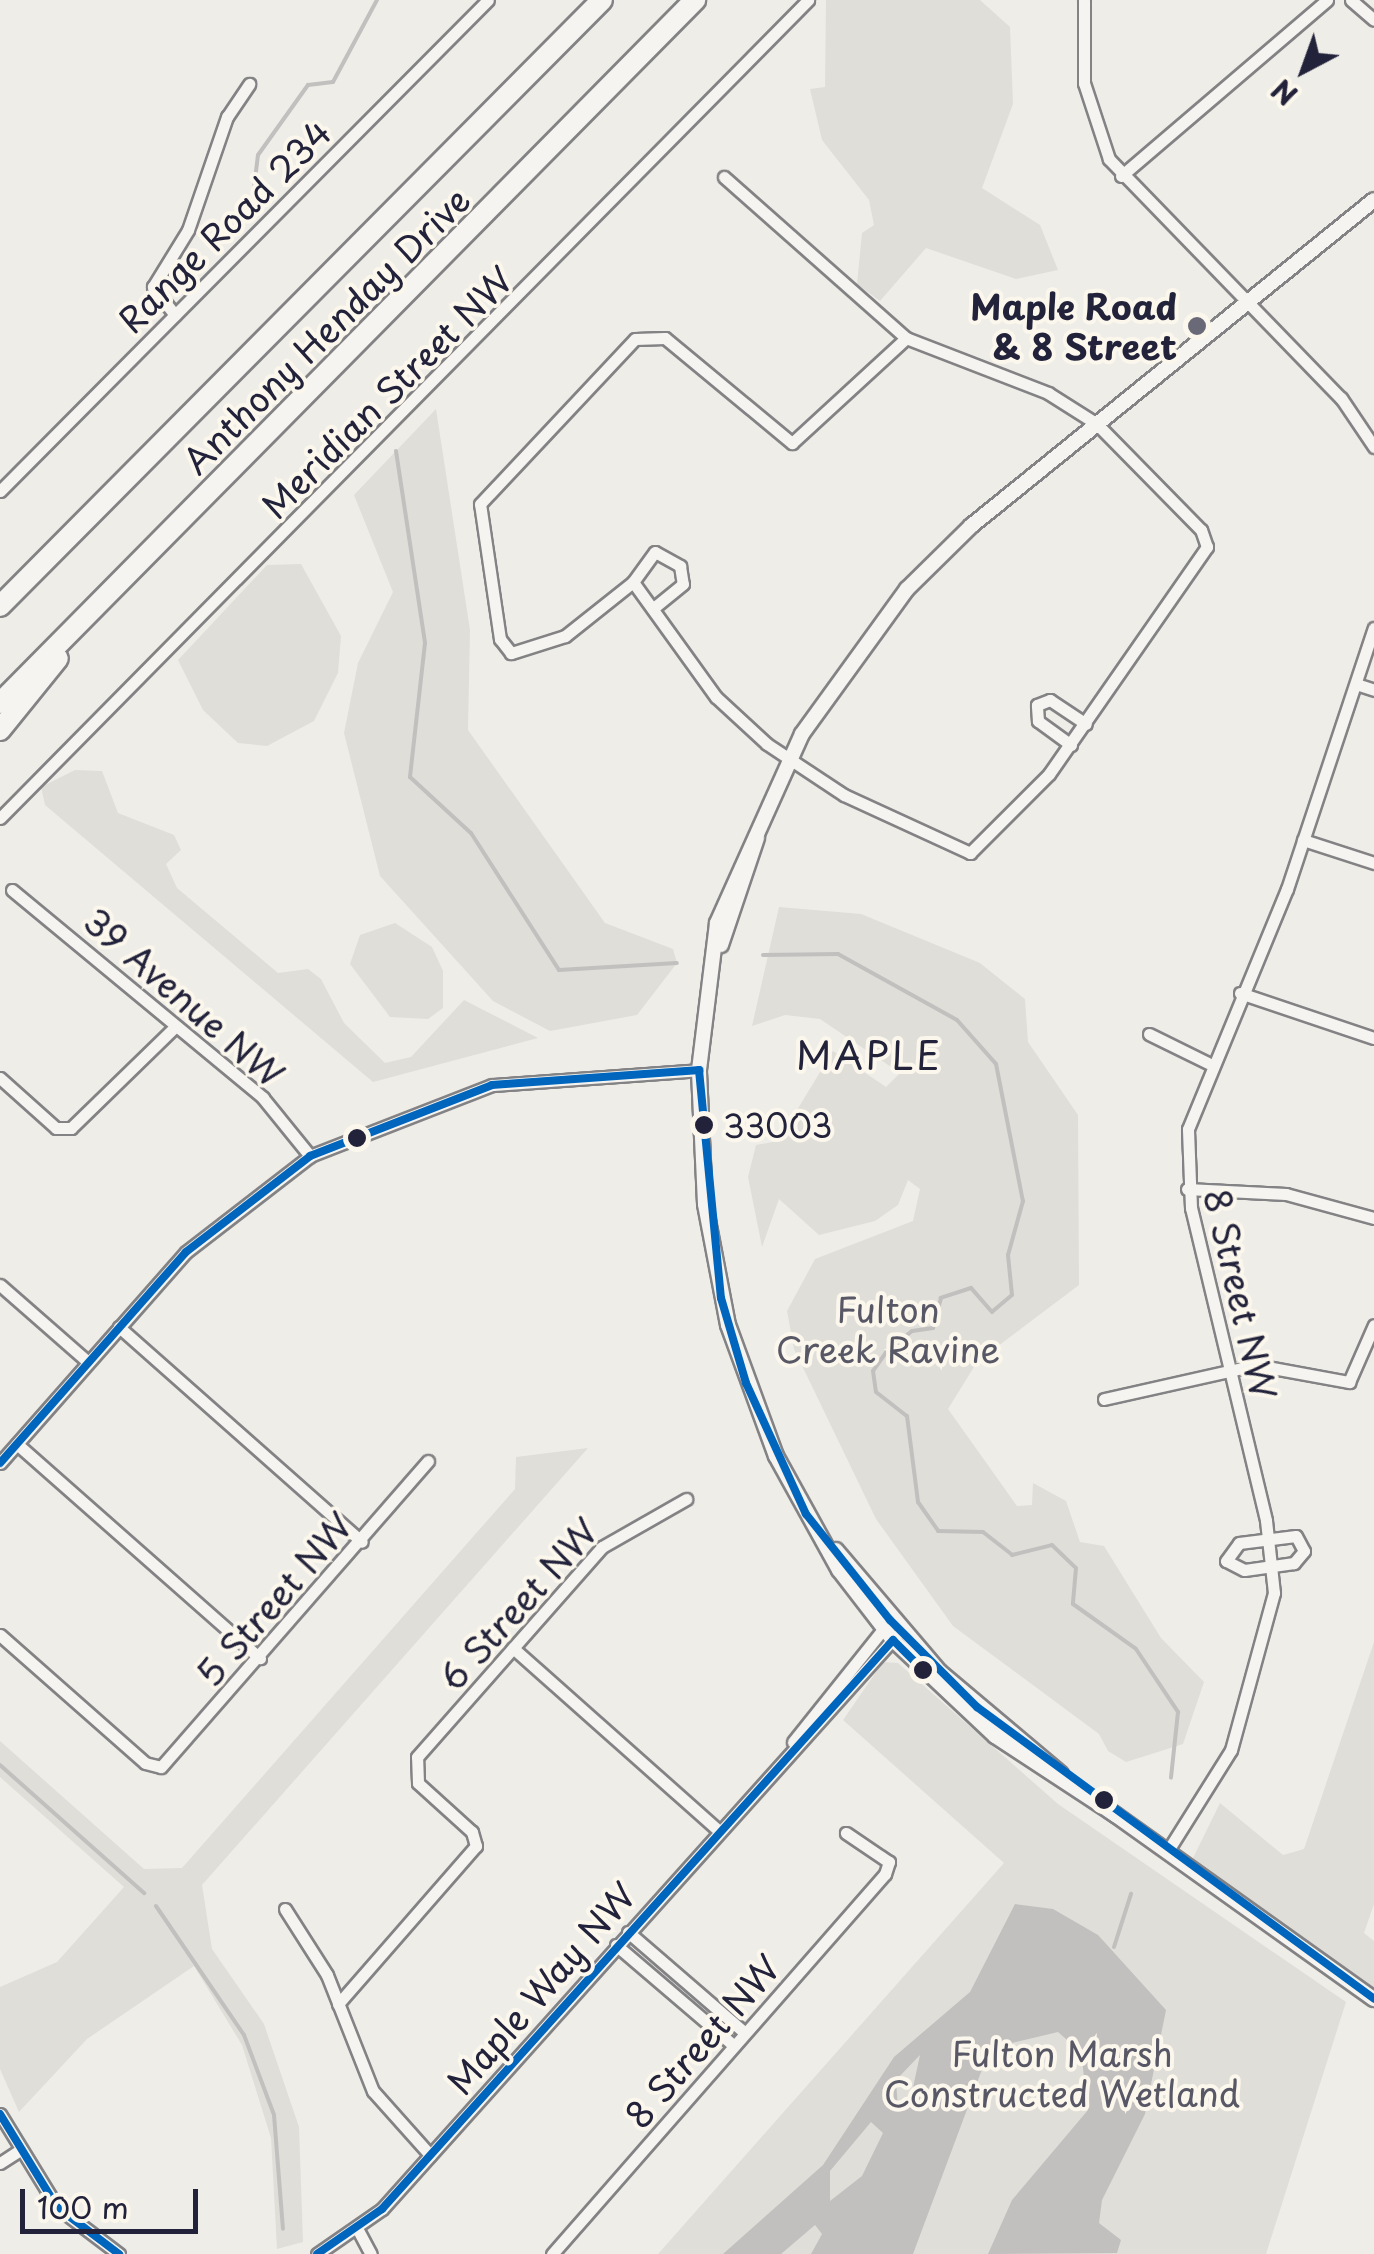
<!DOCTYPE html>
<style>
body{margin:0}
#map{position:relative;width:1374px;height:2254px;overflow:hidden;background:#efede8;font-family:"Playpen Sans",sans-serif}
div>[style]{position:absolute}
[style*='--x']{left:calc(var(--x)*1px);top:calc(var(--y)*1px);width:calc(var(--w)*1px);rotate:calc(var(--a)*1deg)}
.green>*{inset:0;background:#e0ded9}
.water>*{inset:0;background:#c2bfbf}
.stream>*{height:4px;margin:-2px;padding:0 2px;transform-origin:2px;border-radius:2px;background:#c2bfbf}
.roads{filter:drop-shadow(2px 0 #838284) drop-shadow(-2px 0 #838284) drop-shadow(0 2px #838284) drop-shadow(0 -2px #838284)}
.minor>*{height:11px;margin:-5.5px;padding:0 5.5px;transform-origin:5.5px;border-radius:5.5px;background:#f5f4f0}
.tertiary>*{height:14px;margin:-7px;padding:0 7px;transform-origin:7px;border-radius:7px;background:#f5f4f0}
.motorway>*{height:20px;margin:-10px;padding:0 10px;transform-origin:10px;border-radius:10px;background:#f5f4f0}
.bus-1>*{height:8px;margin:-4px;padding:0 4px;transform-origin:4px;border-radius:4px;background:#0065bd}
.dots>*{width:28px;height:28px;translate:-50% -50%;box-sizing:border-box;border:5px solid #fbf7ec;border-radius:50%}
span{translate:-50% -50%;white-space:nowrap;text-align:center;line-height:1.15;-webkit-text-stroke:8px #fbf7ec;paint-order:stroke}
.bus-label{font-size:32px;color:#22223b}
.left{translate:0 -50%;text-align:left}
.street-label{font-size:35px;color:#22223b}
.poi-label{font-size:35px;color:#22223b;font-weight:700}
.right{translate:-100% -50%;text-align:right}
.park-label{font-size:35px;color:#575766}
.neighbourhood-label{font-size:38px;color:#22223b;letter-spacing:2.5px}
.north{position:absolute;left:1254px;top:20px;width:100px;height:100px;-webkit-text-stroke:8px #fbf7ec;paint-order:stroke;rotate:221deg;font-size:28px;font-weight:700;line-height:40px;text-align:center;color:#22223b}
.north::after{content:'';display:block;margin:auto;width:35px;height:45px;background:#22223b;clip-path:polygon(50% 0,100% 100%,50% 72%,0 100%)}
.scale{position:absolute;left:20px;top:2189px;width:178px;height:45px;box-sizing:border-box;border:5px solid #22223b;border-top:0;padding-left:12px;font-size:30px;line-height:35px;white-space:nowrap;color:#22223b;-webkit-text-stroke:8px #fbf7ec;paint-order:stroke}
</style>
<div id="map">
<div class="green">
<div style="clip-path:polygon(826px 0,980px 0,1010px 27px,1013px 104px,982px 188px,1040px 225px,1058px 270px,1016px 279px,926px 248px,880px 301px,857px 284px,862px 233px,874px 225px,869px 200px,822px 140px,810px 89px,825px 87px)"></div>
<div style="clip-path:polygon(436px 409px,470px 630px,468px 730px,605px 923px,673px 949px,677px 963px,637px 1015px,550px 1031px,493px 1001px,380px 876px,344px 733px,358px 663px,393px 592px,354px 495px)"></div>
<div style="clip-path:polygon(301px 564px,341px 636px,338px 673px,314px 721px,267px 746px,238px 743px,203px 710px,178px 660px,267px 565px)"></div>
<div style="clip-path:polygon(75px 770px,102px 771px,118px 813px,174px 835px,181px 850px,166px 864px,177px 888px,278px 973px,308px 969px,321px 979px,344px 1023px,385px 1063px,411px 1057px,464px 1000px,538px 1038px,373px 1082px,45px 805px,41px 787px)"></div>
<div style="clip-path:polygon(779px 907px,861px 914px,980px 963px,1025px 999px,1028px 1042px,1078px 1115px,1079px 1285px,977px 1362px,948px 1409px,1017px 1506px,1032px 1505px,1033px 1483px,1066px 1501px,1080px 1542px,1104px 1546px,1161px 1638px,1204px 1682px,1183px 1744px,1126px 1762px,1108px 1751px,1099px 1734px,953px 1626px,876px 1519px,794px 1349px,787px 1311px,815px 1259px,913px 1221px,920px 1189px,908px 1180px,898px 1205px,875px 1221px,819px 1235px,779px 1199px,762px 1247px,748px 1177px,756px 1145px,778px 1141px,833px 1051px,886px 1087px,900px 1073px,820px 1019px,785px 1015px,752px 1026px)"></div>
<div style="clip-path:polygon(395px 923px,432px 947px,443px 971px,443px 1008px,428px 1019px,390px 1017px,350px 964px,360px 935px)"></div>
<div style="clip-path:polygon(588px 1448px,202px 1885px,212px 1949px,264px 2024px,299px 2127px,303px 2242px,277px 2249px,271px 2138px,242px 2045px,194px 1966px,87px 2039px,19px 2112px,0 2069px,0 1987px,57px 1962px,124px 1887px,0 1777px,0 1741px,144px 1869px,182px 1868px,515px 1489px,516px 1457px)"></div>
<div style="clip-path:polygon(1374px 1642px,1374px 1904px,1364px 1933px,1374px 1941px,1374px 1989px,1193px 1858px,1220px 1803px,1283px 1855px,1304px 1849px)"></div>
<div style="clip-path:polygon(883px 1662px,898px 1663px,1058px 1804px,1346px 2002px,1266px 2254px,658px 2254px,1004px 1863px,843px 1720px)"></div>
</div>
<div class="water">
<div style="clip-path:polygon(evenodd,1015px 1904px,1053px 1909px,1098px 1935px,1166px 2010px,1145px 2114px,1102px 2200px,1099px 2223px,1121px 2240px,1117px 2253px,988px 2254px,1012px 2200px,1088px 2110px,1081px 2052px,1058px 2032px,990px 2048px,913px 2254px,811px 2254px,822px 2234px,815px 2225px,781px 2254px,723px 2254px,823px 2165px,894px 2057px,970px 1992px,1015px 1904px,920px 2055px,909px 2106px,898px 2110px,896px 2080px,920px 2055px,1015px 1904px,871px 2122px,883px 2133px,862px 2176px,830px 2201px,830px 2171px,871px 2122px)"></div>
</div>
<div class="stream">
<div style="--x:252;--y:205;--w:50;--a:-83.2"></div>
<div style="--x:258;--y:155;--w:86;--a:-54.5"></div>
<div style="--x:308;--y:85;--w:25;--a:-7"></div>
<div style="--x:333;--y:82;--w:93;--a:-61.8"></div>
<div style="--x:396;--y:451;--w:194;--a:81.4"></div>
<div style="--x:425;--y:643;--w:135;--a:96.4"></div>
<div style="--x:410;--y:777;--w:83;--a:42.6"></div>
<div style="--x:471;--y:833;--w:163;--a:57.3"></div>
<div style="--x:559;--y:970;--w:118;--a:-3.4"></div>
<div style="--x:763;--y:955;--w:75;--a:-0.8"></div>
<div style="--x:838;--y:954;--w:136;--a:29"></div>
<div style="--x:957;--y:1020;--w:59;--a:48.4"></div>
<div style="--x:996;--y:1064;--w:140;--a:78.9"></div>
<div style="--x:1023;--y:1201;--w:56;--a:105.5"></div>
<div style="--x:1008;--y:1255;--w:40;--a:84.3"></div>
<div style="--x:1012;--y:1295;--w:26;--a:140"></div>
<div style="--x:992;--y:1312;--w:32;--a:-131"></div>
<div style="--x:971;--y:1288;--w:32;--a:162"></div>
<div style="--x:941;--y:1298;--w:31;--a:105"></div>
<div style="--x:933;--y:1328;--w:21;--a:172"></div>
<div style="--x:912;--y:1331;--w:32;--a:141"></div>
<div style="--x:887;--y:1351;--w:24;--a:125"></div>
<div style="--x:873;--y:1371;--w:21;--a:82"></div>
<div style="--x:876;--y:1392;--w:39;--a:38"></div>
<div style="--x:907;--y:1416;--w:87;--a:82.7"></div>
<div style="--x:918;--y:1502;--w:35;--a:55"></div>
<div style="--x:938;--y:1531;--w:45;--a:1.3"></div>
<div style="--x:983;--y:1532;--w:37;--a:38"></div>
<div style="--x:1012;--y:1555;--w:41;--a:-14"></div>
<div style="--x:1052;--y:1545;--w:33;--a:44"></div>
<div style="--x:1076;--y:1568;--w:36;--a:95"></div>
<div style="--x:1073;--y:1604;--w:77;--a:35.5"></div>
<div style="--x:1136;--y:1649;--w:76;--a:56.3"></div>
<div style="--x:1178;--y:1712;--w:66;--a:96.1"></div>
<div style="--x:0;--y:1765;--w:193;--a:41.6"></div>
<div style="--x:156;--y:1906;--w:156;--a:55.7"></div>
<div style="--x:244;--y:2035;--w:85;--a:69.4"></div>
<div style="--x:274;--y:2115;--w:114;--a:85.5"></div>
<div style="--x:1114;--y:1947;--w:56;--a:-72.2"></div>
</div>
<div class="roads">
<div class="minor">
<div style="--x:1084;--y:0;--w:83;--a:90"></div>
<div style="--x:1084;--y:83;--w:80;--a:71.8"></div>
<div style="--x:1109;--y:159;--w:333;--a:45.9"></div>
<div style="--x:1341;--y:398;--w:59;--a:56"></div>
<div style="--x:1351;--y:0;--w:30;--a:41"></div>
<div style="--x:1121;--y:176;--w:271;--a:-40.5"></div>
<div style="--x:175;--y:315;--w:36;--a:-128"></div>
<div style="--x:153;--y:287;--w:67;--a:-58.4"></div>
<div style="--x:188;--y:230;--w:120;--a:-71"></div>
<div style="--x:227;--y:117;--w:40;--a:-56"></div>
<div style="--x:0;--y:491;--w:692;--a:-45.18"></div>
<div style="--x:633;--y:582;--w:142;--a:54.2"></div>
<div style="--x:716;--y:697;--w:69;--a:42.7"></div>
<div style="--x:767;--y:744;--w:92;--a:33.5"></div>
<div style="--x:844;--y:795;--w:139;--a:24.7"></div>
<div style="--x:970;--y:853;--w:112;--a:-45"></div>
<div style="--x:1049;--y:774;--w:277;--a:-55.2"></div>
<div style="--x:1207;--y:547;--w:18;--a:-109"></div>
<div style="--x:1201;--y:530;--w:148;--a:-134.5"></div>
<div style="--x:1097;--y:424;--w:58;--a:-147.7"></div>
<div style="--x:1048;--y:393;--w:152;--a:-158.8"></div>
<div style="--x:906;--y:338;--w:243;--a:-138.5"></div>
<div style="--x:633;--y:582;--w:87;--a:141.5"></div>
<div style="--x:565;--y:636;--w:57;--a:162.5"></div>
<div style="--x:511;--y:653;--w:18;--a:-128"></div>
<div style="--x:500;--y:639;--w:136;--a:-98.4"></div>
<div style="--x:480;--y:504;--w:226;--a:-46.8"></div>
<div style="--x:635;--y:339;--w:30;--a:-2"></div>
<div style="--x:665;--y:338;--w:165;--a:39.6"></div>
<div style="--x:792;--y:443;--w:155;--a:-42.6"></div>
<div style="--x:633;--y:582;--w:37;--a:-54"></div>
<div style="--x:655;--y:552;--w:29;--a:29"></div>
<div style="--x:680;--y:566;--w:18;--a:81"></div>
<div style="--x:683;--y:584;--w:36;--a:141"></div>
<div style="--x:1356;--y:684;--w:19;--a:18"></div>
<div style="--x:1071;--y:745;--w:41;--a:-144"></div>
<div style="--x:1038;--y:721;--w:16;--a:-94"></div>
<div style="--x:1037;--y:705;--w:14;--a:-21"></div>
<div style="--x:1050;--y:700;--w:43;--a:33.7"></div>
<div style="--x:0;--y:818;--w:1150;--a:-45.35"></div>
<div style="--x:1303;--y:840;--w:75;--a:17.9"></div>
<div style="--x:12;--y:890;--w:326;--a:39.6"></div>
<div style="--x:263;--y:1098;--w:75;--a:51"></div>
<div style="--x:1240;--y:993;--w:141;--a:18.6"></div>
<div style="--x:1149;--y:1034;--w:66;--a:26.2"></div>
<div style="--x:0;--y:1078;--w:75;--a:41.8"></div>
<div style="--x:56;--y:1128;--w:15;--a:0"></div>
<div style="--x:71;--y:1128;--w:145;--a:-44.2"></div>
<div style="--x:1187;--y:1189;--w:99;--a:2.9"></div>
<div style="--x:1286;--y:1194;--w:91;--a:15.3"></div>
<div style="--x:0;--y:1285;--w:117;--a:41.2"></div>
<div style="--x:119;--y:1327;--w:324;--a:41.5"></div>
<div style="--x:1104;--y:1399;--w:156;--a:-12.6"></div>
<div style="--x:1256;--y:1365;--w:95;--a:10.4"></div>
<div style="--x:1349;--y:1382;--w:62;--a:-66.3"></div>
<div style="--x:17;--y:1444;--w:324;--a:41.4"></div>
<div style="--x:0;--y:1463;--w:281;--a:-48.6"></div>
<div style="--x:186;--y:1252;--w:157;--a:-37.7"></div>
<div style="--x:310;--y:1156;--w:195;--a:-21.3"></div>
<div style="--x:492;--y:1085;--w:208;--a:-4.1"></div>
<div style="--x:1296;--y:1536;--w:17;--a:62"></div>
<div style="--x:1304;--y:1551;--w:16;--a:130"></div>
<div style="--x:1294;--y:1563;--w:50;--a:172"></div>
<div style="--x:1244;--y:1570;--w:20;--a:-153"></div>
<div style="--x:1226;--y:1561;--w:22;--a:-54"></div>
<div style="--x:1239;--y:1543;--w:57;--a:-7"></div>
<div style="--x:0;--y:1635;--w:193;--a:41.4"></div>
<div style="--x:145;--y:1763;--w:16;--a:14"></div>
<div style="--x:161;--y:1767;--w:406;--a:-48.9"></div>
<div style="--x:513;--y:1648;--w:271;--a:41.6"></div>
<div style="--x:793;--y:1742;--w:152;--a:-51.4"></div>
<div style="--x:1167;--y:1852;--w:120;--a:-57.9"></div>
<div style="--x:1231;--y:1750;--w:163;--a:-74.7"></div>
<div style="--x:1274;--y:1593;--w:73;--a:-96.3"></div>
<div style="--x:1266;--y:1520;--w:321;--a:-103.5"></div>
<div style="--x:1191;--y:1208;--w:79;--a:-92.2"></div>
<div style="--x:1188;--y:1129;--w:260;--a:-67.6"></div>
<div style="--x:1287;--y:889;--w:275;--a:-71.6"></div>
<div style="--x:285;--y:1909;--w:78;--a:57.5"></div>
<div style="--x:327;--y:1975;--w:125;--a:68.4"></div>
<div style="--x:373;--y:2091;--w:86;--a:48.3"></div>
<div style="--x:628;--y:1932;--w:153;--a:40.8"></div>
<div style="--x:616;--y:1945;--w:154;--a:40.5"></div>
<div style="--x:338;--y:2004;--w:210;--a:-48.9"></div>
<div style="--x:476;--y:1846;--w:15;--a:-106"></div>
<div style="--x:472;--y:1832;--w:73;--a:-137.8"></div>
<div style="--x:418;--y:1783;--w:26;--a:-92"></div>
<div style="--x:417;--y:1757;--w:280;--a:-48.6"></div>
<div style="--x:602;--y:1547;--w:97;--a:-29.7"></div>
<div style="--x:0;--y:2114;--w:109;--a:58.5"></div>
<div style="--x:57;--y:2207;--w:78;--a:37.2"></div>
<div style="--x:0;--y:2163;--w:20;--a:-33"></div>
<div style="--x:358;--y:2230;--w:27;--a:62"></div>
<div style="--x:317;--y:2254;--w:79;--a:-34.7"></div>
<div style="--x:382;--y:2209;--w:770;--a:-48.11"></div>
<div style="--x:552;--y:2254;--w:505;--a:-48.77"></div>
<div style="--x:885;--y:1874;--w:13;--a:-72"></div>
<div style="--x:889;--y:1862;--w:52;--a:-146"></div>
</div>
<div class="tertiary">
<div style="--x:721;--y:945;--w:113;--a:-71.4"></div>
<div style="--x:836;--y:1550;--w:160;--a:49.6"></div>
<div style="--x:940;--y:1672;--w:158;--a:40.1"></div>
<div style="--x:1110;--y:1811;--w:324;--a:35.5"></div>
<div style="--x:1117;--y:1816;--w:146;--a:-146.7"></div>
<div style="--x:995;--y:1736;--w:140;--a:-136.7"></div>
<div style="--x:893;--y:1640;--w:88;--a:-127.6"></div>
<div style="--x:839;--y:1570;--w:130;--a:-118.9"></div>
<div style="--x:776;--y:1456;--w:140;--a:-110.1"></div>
<div style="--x:728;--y:1325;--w:123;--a:-100.8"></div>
<div style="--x:705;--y:1204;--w:134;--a:-92.6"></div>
<div style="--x:699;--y:1070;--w:148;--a:-83"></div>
<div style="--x:717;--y:923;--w:207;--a:-65.8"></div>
<div style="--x:802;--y:734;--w:179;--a:-54.1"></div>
<div style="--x:907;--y:589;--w:90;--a:-44.5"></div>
<div style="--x:971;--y:526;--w:518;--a:-38.97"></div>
</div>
<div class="motorway">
<div style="--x:0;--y:606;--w:854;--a:-45.19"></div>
<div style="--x:0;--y:703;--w:989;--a:-45.33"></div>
<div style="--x:0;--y:730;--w:92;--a:-51.1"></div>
</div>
</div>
<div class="bus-1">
<div style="--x:0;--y:1463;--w:281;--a:-48.6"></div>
<div style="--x:186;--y:1252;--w:157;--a:-37.7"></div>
<div style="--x:310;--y:1156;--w:195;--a:-21.3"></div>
<div style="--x:492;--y:1085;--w:208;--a:-4.1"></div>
<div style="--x:699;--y:1070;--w:229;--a:84.5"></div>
<div style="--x:721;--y:1298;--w:89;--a:73.6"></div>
<div style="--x:746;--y:1383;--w:144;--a:65.4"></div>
<div style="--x:806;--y:1514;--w:135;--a:51.6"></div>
<div style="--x:890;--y:1620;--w:123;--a:45"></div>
<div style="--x:977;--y:1707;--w:493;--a:36.3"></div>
<div style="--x:0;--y:2114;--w:109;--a:58.5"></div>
<div style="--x:57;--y:2207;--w:78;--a:37.2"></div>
<div style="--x:317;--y:2254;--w:79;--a:-34.7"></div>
<div style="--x:382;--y:2209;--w:765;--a:-48.07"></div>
<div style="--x:893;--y:1640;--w:42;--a:45"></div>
</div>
<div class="dots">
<div style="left:1197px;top:326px;background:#6a6978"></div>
<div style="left:704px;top:1125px;background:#22223b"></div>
<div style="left:357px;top:1138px;background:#22223b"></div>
<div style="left:923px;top:1670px;background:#22223b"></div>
<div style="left:1104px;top:1800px;background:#22223b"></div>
</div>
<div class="bus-label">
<span class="left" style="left:723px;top:1125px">33003</span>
</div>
<div class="street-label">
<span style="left:224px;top:226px;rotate:-45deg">Range Road 234</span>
<span style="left:326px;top:330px;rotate:-45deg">Anthony Henday Drive</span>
<span style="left:387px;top:392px;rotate:-45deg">Meridian Street NW</span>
<span style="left:184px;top:997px;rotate:41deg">39 Avenue NW</span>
<span style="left:1241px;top:1294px;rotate:77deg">8 Street NW</span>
<span style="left:274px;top:1599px;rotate:-49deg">5 Street NW</span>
<span style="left:518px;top:1604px;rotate:-48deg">6 Street NW</span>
<span style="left:541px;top:1988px;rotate:-49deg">Maple Way NW</span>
<span style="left:702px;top:2041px;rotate:-49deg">8 Street NW</span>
</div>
<div class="poi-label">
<span class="right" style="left:1177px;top:326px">Maple Road<br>&amp; 8 Street</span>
</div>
<div class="park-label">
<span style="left:888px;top:1329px">Fulton<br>Creek Ravine</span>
<span style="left:1062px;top:2073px">Fulton Marsh<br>Constructed Wetland</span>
</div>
<div class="neighbourhood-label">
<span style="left:869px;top:1055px">MAPLE</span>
</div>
<div class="north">N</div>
<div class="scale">100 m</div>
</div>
